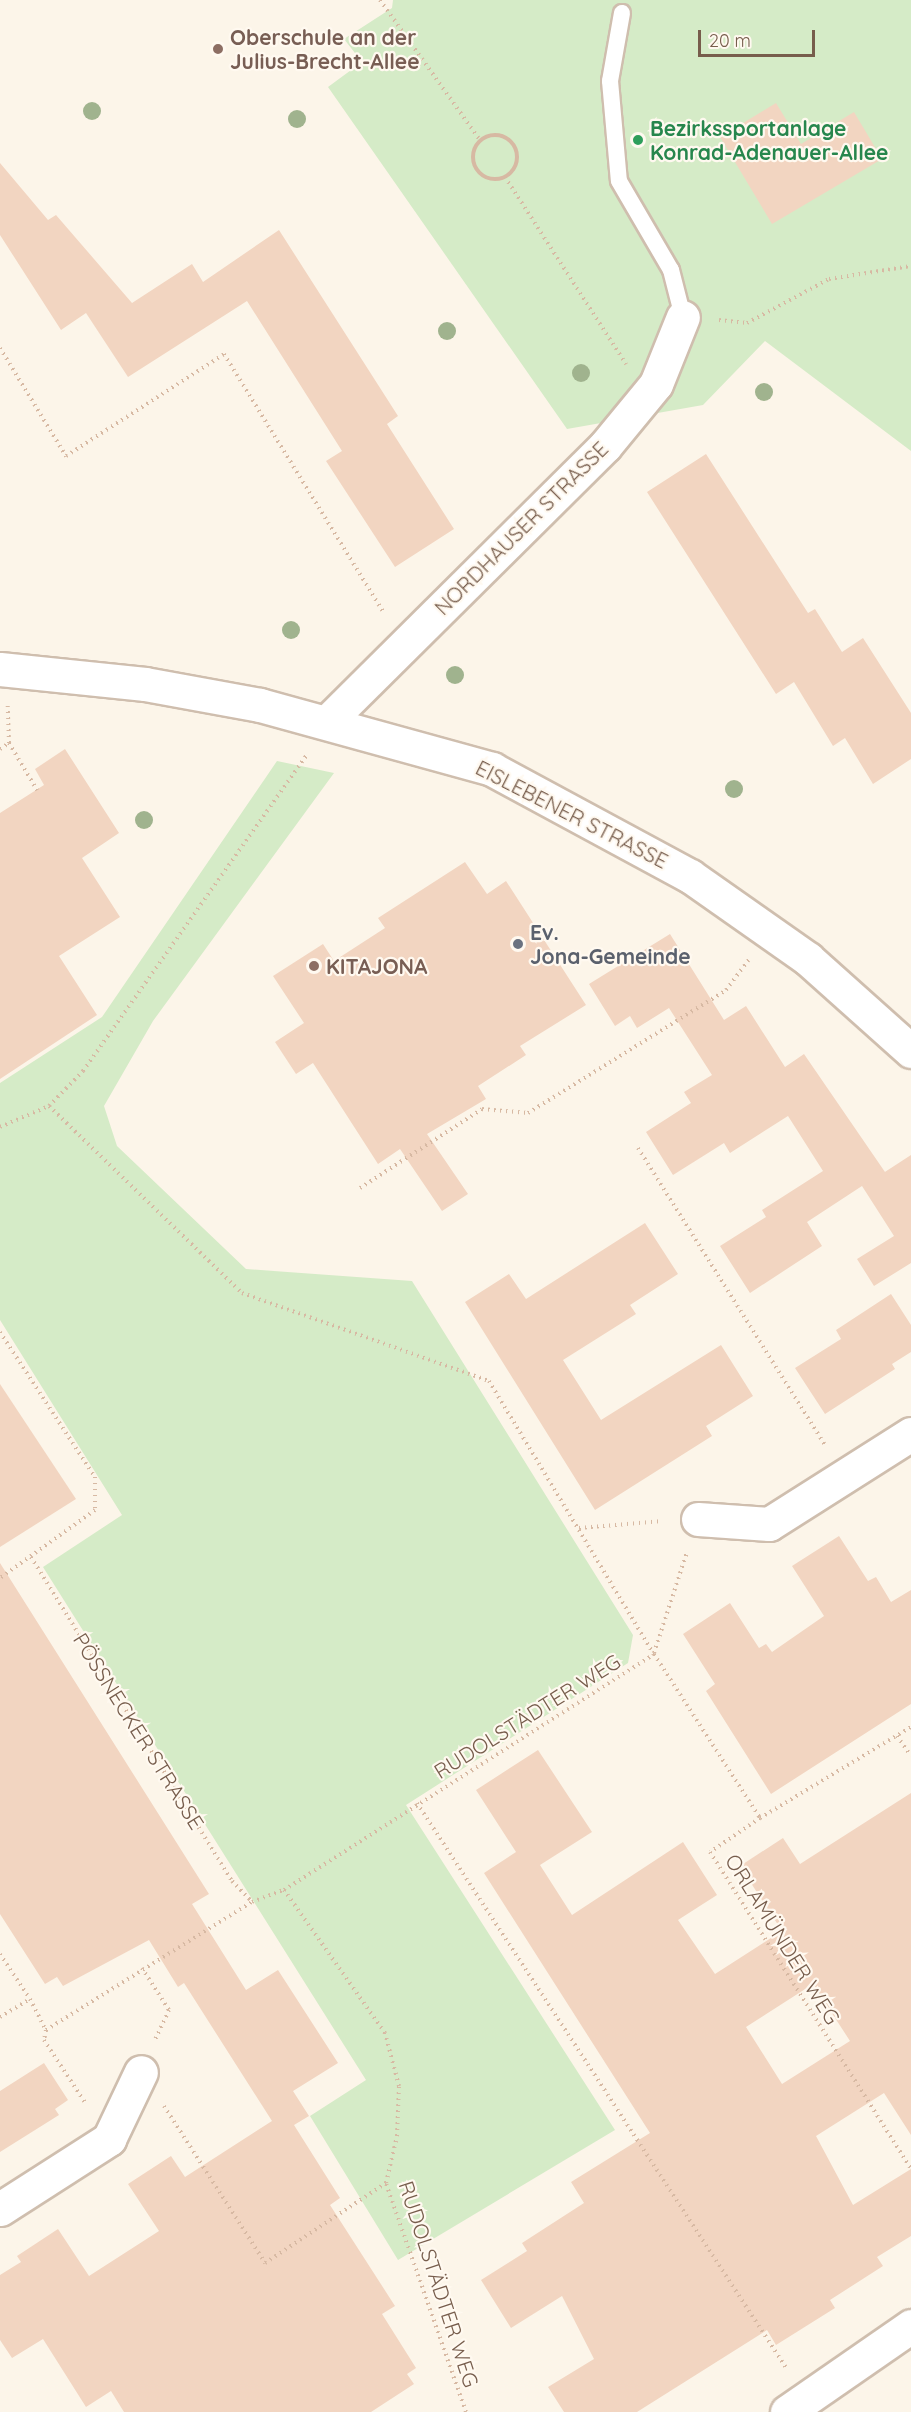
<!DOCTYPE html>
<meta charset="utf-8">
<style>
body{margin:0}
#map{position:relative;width:911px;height:2412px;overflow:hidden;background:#fcf5e9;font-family:Quicksand,sans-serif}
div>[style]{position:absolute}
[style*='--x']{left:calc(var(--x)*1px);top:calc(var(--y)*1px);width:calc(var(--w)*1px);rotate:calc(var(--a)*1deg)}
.green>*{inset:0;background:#d5ebc7}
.building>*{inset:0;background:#f2d5c1}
.path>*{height:4px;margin-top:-2px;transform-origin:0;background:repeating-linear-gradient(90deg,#d7b9a3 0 1.5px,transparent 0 6px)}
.path>.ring{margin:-2px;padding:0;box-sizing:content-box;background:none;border:4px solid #d7b9a3;border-radius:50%}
.roads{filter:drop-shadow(2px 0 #cfbeae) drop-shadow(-2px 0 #cfbeae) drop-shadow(0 2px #cfbeae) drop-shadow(0 -2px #cfbeae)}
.service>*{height:16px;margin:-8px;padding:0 8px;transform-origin:8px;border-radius:8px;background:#fff}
.minor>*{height:33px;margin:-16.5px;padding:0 16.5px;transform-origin:16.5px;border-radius:16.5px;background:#fff}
.trees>*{width:18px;height:18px;margin:-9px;border-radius:50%;background:#a0b38e}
.dots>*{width:16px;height:16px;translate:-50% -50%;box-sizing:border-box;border:3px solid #fff9f0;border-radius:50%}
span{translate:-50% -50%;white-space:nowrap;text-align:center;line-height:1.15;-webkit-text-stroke:4.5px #fff9f0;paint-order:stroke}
.education-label{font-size:21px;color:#785e54;font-weight:700}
.left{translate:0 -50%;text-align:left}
.leisure-label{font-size:21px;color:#27864d;font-weight:700}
.street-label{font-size:21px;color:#775d4c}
.worship-label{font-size:21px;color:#5b616d;font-weight:700}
.scale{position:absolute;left:698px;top:30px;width:117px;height:27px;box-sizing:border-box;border:3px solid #775d4c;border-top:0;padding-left:8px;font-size:18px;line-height:21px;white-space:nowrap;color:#775d4c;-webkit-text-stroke:4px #fff9f0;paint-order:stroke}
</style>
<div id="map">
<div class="green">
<div style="clip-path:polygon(393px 0,911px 0,911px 451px,765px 341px,703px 405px,567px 429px,328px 87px,362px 62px,344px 39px,392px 8px)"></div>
<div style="clip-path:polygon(277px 761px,334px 773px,153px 1021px,104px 1106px,117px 1146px,246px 1269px,412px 1281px,633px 1635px,628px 1663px,406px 1805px,615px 2130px,398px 2260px,310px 2116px,366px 2080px,43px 1567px,122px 1515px,0 1320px,0 1083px,102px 1017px)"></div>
</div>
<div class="building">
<div style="clip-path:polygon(776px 103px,801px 144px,854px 112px,882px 159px,772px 224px,720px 137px)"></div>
<div style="clip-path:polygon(0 163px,48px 220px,56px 215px,132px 303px,192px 264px,203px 282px,279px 230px,398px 416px,387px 424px,454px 529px,395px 567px,326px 461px,342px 451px,247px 301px,128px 377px,86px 313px,61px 330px,0 235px)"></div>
<div style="clip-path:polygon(706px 454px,808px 613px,815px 609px,842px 652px,863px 638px,911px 713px,911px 759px,873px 784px,845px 738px,833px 746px,794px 682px,776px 694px,647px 492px)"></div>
<div style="clip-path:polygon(65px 749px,119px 833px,82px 858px,120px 917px,59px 956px,97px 1015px,0 1079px,0 813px,44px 785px,35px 769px)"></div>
<div style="clip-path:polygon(465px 862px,487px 894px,506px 881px,586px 1005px,520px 1046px,526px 1055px,478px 1086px,486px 1099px,427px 1134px,468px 1194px,442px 1211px,400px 1149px,378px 1164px,313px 1063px,296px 1074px,275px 1042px,304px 1023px,273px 976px,323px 944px,334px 961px,385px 928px,378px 918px)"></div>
<div style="clip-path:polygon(670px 934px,724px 1020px,746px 1006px,785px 1067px,804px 1054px,885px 1172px,871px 1181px,911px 1155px,911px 1263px,874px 1286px,857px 1259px,894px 1236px,862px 1186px,807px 1222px,822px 1246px,750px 1293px,720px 1246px,766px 1217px,762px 1210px,823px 1171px,788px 1116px,730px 1153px,724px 1143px,673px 1175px,646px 1132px,691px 1103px,684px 1092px,712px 1075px,669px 1008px,637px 1028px,630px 1016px,615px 1026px,589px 984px)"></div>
<div style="clip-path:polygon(645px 1223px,678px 1274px,630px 1305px,636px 1314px,563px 1360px,601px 1420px,721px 1345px,753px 1396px,706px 1426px,712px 1436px,595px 1510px,465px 1302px,509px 1274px,526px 1299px)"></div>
<div style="clip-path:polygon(891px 1294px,911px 1325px,911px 1352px,892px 1364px,895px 1369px,825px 1414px,795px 1368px,841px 1339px,836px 1330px)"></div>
<div style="clip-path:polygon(0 1384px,76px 1499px,0 1547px)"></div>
<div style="clip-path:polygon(839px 1536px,868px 1581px,876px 1577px,891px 1602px,911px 1590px,911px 1704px,771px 1794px,706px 1691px,715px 1684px,683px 1634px,730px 1603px,759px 1648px,766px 1644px,772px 1652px,824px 1616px,792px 1566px)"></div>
<div style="clip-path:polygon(0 1563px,209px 1894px,192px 1904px,246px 1990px,278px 1970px,338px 2063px,293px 2091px,309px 2116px,294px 2125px,340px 2198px,330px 2205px,395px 2306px,382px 2314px,416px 2368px,407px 2374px,414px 2384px,371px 2412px,124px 2412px,111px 2391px,86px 2407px,43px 2339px,12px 2358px,0 2340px,0 2275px,21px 2262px,17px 2256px,58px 2229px,89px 2276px,159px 2231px,128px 2184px,171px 2156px,185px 2177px,272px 2121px,184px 1983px,178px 1987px,149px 1940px,63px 1986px,57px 1977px,45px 1984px,0 1914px)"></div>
<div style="clip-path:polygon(evenodd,538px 1750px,592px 1832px,540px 1865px,572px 1915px,683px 1842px,717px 1895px,678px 1920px,715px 1974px,782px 1931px,740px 1866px,783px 1838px,800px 1864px,911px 1793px,911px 2135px,884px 2093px,816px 2136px,853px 2205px,911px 2169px,911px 2236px,877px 2257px,883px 2266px,830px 2300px,835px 2308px,776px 2345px,767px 2330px,637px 2412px,564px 2412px,548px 2387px,594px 2359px,562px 2296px,511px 2328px,481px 2280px,527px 2251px,522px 2243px,584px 2203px,571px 2182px,650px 2133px,484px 1873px,516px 1852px,476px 1790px,538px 1750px,813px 1984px,850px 2041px,782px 2084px,746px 2027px,813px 1984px)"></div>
<div style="clip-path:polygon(44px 2063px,68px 2100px,55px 2109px,59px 2115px,0 2152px,0 2091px)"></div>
</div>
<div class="path">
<div style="--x:380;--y:0;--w:172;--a:54.5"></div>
<div class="ring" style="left:473px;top:135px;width:40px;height:40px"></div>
<div style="--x:505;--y:177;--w:223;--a:57.1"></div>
<div style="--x:719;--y:320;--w:28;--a:6"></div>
<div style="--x:747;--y:323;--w:93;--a:-28.2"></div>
<div style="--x:829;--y:279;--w:83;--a:-9"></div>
<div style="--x:0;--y:348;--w:127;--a:58.6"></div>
<div style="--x:66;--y:456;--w:188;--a:-32.8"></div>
<div style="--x:224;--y:354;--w:304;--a:58.3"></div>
<div style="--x:9;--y:743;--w:55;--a:59.2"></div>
<div style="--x:0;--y:749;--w:11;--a:-34"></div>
<div style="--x:9;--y:743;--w:37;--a:-92"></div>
<div style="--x:49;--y:1106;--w:49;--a:-45.8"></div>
<div style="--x:83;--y:1071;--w:386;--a:-54.7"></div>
<div style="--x:0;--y:1127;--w:53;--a:-23.2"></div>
<div style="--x:49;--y:1106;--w:269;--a:44.1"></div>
<div style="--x:242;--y:1293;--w:262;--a:19.6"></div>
<div style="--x:489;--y:1381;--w:319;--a:58.9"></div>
<div style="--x:654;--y:1654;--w:195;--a:57.1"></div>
<div style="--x:760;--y:1818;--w:60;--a:145.8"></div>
<div style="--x:710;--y:1852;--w:375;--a:57.6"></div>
<div style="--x:638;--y:1148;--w:351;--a:57.8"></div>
<div style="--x:360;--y:1188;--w:145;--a:-32.9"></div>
<div style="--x:482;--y:1109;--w:46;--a:5"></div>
<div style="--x:528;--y:1113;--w:233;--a:-31.8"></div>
<div style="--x:726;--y:990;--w:38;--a:-53"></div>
<div style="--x:0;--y:1332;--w:173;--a:56.8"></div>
<div style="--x:95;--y:1477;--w:33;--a:90"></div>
<div style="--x:95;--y:1510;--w:117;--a:144.4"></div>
<div style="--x:579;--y:1528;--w:84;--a:-4.8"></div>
<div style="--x:31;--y:1557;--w:381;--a:58.2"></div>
<div style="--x:232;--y:1881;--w:29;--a:46"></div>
<div style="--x:654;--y:1653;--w:106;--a:-71.9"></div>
<div style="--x:897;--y:1736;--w:24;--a:55"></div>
<div style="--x:417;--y:1803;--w:676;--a:56.83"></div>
<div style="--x:760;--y:1818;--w:176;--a:-31.1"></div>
<div style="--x:0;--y:1954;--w:54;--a:56.3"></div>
<div style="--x:30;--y:1999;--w:35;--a:63"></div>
<div style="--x:46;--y:2030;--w:10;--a:101"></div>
<div style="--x:44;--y:2040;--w:77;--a:56.7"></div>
<div style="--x:142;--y:1968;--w:50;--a:57.3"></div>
<div style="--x:169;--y:2010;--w:33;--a:115"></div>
<div style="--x:0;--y:2017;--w:35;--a:-31"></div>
<div style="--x:46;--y:2030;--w:243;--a:-31.9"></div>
<div style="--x:252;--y:1902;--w:34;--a:-21"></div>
<div style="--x:164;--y:2106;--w:187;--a:57.2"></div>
<div style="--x:265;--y:2263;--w:145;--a:-33.5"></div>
<div style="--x:466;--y:2412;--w:243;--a:-109.3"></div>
<div style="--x:386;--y:2183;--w:48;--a:-76.8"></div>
<div style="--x:397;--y:2136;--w:50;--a:-87.7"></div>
<div style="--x:399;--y:2086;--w:55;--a:-104.8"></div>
<div style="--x:385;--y:2033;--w:175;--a:-125.2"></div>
<div style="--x:284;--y:1890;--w:439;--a:-32.5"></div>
</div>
<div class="roads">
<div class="service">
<div style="--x:622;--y:13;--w:69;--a:100"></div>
<div style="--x:610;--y:81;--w:100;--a:84.9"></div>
<div style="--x:619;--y:181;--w:103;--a:59.7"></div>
<div style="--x:671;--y:270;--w:49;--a:75.7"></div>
</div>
<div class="minor">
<div style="--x:0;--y:669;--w:146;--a:5.9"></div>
<div style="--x:145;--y:684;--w:117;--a:10.3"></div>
<div style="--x:260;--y:705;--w:241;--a:15.4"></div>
<div style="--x:492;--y:769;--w:225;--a:28.4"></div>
<div style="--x:690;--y:876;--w:144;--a:35.1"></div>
<div style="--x:808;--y:959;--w:138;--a:41.8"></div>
<div style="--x:330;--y:719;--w:387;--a:-44.8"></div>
<div style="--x:605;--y:446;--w:80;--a:-50.6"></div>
<div style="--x:656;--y:384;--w:72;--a:-68.1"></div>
<div style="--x:698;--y:1519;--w:71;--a:4"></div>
<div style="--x:769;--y:1524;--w:168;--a:-32.4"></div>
<div style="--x:0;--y:2209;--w:130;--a:-32.7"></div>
<div style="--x:109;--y:2139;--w:74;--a:-64.5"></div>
<div style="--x:787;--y:2412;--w:151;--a:-34.7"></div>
</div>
</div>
<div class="trees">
<div style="left:92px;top:111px"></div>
<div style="left:297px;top:119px"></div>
<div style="left:447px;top:331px"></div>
<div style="left:581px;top:373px"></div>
<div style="left:764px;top:392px"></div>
<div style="left:291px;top:630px"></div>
<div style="left:455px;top:675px"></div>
<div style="left:734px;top:789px"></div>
<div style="left:144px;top:820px"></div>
</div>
<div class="dots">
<div style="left:218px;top:49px;background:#8d6e63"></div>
<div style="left:638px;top:140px;background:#2e9e5b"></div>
<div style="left:518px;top:944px;background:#6b7280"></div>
<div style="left:314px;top:966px;background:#8d6e63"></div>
</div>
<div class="education-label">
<span class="left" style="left:230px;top:49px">Oberschule an der<br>Julius-Brecht-Allee</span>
<span class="left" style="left:326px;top:966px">KITAJONA</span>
</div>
<div class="leisure-label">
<span class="left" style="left:650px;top:140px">Bezirkssportanlage<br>Konrad-Adenauer-Allee</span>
</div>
<div class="street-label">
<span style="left:521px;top:528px;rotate:-45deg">NORDHAUSER STRASSE</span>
<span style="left:572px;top:814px;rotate:27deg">EISLEBENER STRASSE</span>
<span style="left:527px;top:1716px;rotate:-32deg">RUDOLSTÄDTER WEG</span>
<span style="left:139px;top:1731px;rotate:58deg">PÖSSNECKER STRASSE</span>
<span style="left:783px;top:1939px;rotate:58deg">ORLAMÜNDER WEG</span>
<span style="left:439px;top:2284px;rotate:72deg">RUDOLSTÄDTER WEG</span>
</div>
<div class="worship-label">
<span class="left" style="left:530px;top:944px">Ev.<br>Jona-Gemeinde</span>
</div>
<div class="scale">20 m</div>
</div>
